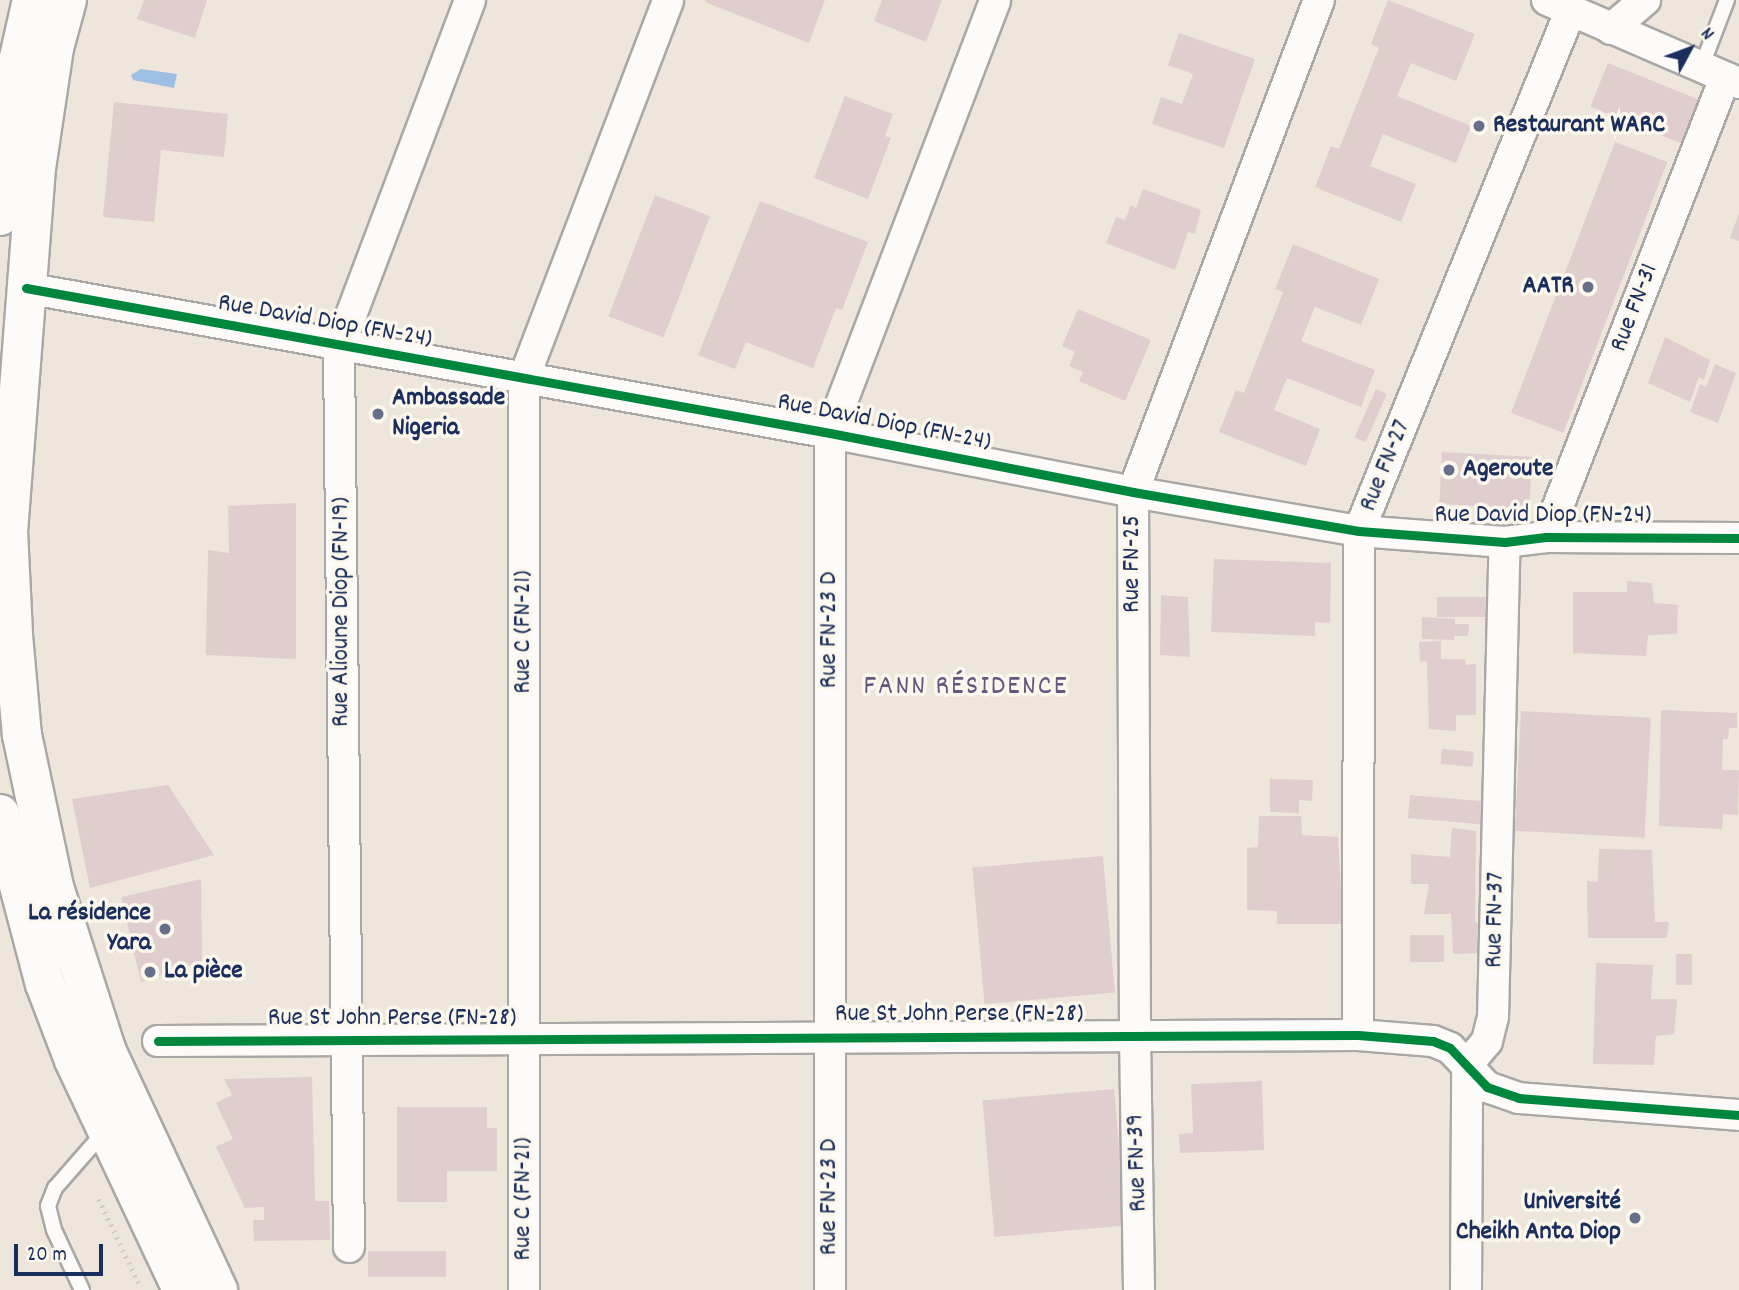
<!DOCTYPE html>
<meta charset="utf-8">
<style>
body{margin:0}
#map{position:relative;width:1739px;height:1290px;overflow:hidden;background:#eee6da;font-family:Dekko,sans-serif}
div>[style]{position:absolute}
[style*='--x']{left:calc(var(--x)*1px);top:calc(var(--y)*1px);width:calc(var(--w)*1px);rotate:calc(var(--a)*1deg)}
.water>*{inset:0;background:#9ebfe4}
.building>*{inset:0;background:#e0cdce;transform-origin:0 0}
.path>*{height:4.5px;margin-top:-2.25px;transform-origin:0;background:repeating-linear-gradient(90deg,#cdcccd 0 2px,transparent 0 7px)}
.roads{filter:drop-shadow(2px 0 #aaa8a7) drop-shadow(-2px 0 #aaa8a7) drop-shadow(0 2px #aaa8a7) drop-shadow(0 -2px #aaa8a7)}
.service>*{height:14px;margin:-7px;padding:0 7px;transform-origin:7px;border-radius:7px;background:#fcfbf9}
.minor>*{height:30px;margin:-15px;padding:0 15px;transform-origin:15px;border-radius:15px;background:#fcfbf9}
.trunk>*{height:38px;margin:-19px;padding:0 19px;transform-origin:19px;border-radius:19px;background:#fcfbf9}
.cycleway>*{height:9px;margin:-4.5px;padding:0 4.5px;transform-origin:4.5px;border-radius:4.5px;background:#00873e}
.dots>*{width:19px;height:19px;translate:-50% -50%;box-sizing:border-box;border:4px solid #fbf7ec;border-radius:50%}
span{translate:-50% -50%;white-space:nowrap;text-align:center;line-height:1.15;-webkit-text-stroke:7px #fbf7ec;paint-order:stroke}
.poi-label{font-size:26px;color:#1b2f5e;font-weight:700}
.left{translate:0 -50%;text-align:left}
.right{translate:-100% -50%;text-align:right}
.street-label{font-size:26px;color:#1b2f5e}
.neighbourhood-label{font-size:28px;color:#655680;letter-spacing:2px}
.north{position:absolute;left:1655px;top:14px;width:70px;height:70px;-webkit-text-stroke:5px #fbf7ec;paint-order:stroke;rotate:49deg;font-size:19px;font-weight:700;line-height:28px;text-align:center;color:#1b2f5e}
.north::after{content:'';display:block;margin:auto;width:24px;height:32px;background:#1b2f5e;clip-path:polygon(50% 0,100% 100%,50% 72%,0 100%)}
.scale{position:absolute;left:14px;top:1244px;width:89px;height:32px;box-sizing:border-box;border:4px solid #1b2f5e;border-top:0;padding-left:9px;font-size:21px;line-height:24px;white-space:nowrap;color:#1b2f5e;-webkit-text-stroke:5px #fbf7ec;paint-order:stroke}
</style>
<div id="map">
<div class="water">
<div style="clip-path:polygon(141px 69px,177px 74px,174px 88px,133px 80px,131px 75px)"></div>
</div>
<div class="building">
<div style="clip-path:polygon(144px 0,207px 0,195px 38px,137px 19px)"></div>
<div style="clip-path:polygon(706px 0,825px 0,809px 43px,705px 2px)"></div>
<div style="clip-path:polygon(882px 0,942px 0,926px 42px,874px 21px)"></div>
<div style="clip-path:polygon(1388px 0,1475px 34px,1456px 81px,1411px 63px,1397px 96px,1471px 126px,1456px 163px,1383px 134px,1370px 166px,1416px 184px,1401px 222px,1315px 187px,1331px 146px,1339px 149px,1379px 48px,1371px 44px)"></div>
<div style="clip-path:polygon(1179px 33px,1255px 59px,1224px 148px,1152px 124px,1161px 97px,1182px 104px,1193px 74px,1168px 65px)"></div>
<div style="left:1608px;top:63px;width:99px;height:47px;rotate:22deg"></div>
<div style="clip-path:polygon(845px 96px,893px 114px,885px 136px,891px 138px,868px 199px,814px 178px)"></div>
<div style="clip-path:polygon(114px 102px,228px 114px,224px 157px,161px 150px,154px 222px,103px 217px)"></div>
<div style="left:1615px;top:142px;width:56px;height:290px;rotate:21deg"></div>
<div style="clip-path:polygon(1143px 189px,1201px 210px,1195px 234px,1188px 232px,1175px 270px,1106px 243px,1116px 217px,1125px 220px,1131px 205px,1136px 208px)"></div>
<div style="left:655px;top:195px;width:59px;height:130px;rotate:21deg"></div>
<div style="clip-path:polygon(760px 201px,868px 242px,842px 310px,836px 308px,813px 368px,746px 342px,735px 369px,698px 355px)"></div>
<div style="clip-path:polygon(1739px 213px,1739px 241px,1730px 238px)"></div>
<div style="clip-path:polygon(1293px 244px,1379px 279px,1361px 325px,1315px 307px,1301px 341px,1375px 370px,1361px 407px,1287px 378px,1274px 410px,1320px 429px,1306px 466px,1219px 432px,1236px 390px,1244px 393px,1283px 292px,1275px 289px)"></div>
<div style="clip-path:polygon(1078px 309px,1151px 340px,1125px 401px,1079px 381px,1083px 372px,1069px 366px,1075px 352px,1062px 346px)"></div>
<div style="clip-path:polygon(1665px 337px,1710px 360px,1704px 380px,1699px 377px,1690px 402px,1648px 383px)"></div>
<div style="clip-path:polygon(1715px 364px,1736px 373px,1718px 423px,1690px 412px,1700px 384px,1706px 387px)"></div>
<div style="left:1376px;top:389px;width:12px;height:53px;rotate:24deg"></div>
<div style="left:1442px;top:452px;width:90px;height:52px;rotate:3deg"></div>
<div style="clip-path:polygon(296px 503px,296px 659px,206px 655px,208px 550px,229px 553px,228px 506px)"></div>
<div style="clip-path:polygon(1214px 559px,1331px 563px,1330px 623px,1315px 622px,1315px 636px,1211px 632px)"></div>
<div style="clip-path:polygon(1627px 581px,1652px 583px,1654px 603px,1678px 605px,1677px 634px,1648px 635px,1646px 656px,1573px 653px,1573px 592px,1627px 592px)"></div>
<div style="clip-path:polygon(1161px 595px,1188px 597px,1190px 657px,1160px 655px)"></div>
<div style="left:1437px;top:597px;width:50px;height:20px"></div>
<div style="clip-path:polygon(1422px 617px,1455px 619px,1455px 624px,1469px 624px,1468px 636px,1454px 636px,1454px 640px,1422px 639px)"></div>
<div style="clip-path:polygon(1441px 641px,1441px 659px,1465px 659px,1466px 665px,1476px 664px,1476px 715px,1456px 715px,1456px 731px,1429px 729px,1427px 661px,1420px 662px,1419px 642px)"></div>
<div style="clip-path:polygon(1661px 710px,1737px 713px,1737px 728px,1729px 728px,1728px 739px,1723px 739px,1722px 770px,1739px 770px,1738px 815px,1723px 814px,1722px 829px,1659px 826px)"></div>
<div style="left:1521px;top:711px;width:130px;height:120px;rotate:3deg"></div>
<div style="left:1442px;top:749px;width:32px;height:15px;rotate:5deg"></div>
<div style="clip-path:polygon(1270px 779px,1313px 780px,1312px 801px,1299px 800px,1299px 813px,1270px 812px)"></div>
<div style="clip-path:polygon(168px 785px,214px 855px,90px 888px,72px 799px)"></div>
<div style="left:1410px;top:795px;width:73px;height:23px;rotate:5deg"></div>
<div style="clip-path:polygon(1259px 816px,1301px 816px,1302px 835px,1338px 837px,1343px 924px,1277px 924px,1277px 911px,1247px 910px,1247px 848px,1258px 847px)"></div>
<div style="clip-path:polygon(1452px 828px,1476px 831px,1475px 923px,1484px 923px,1485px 953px,1453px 954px,1451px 914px,1424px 914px,1429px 884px,1411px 884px,1411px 854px,1450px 857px)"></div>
<div style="clip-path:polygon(1599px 849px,1652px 850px,1655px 922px,1669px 922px,1667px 938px,1588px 938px,1587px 881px,1598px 882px)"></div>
<div style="left:1103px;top:856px;width:137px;height:131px;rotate:85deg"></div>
<div style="clip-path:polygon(201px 879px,202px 961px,141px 982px,121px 897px)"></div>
<div style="left:1410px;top:935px;width:34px;height:27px"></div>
<div style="left:1676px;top:954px;width:16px;height:31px"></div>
<div style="clip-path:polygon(1596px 963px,1653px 965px,1651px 999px,1677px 999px,1674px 1034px,1656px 1036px,1654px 1065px,1593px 1064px)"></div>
<div style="clip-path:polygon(312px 1077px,315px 1201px,329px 1201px,330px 1240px,254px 1241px,253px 1220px,264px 1220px,264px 1207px,245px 1208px,216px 1147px,233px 1139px,216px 1103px,232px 1095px,224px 1079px)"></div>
<div style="clip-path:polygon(1262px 1081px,1264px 1150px,1180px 1153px,1179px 1134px,1193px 1133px,1191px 1084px)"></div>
<div style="left:1114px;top:1089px;width:137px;height:132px;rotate:85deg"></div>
<div style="clip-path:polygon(397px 1107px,487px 1107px,487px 1128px,497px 1128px,497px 1171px,447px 1171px,447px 1202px,397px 1202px)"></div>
<div style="left:446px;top:1251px;width:26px;height:78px;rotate:90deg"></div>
</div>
<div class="path">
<div style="--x:99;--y:1199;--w:96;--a:64.8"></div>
</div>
<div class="roads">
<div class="service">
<div style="--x:1701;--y:68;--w:73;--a:-69.1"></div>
<div style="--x:82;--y:1290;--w:66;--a:-115"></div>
<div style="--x:54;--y:1230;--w:25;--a:-104"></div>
<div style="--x:48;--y:1206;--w:19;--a:-69"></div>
<div style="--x:55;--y:1188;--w:74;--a:-48.8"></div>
</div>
<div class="minor">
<div style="--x:1547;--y:0;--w:209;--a:23.4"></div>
<div style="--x:1611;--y:29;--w:45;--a:-40.5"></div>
<div style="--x:26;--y:288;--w:817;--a:10.22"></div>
<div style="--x:830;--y:433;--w:309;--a:11"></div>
<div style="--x:1133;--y:492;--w:229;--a:9.8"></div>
<div style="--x:1359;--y:531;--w:146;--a:4.3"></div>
<div style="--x:1505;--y:542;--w:41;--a:-7"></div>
<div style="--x:1546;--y:537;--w:193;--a:0.3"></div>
<div style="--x:1546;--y:537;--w:493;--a:-68.7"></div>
<div style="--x:1358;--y:1035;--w:504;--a:-89.89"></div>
<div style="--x:1359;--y:531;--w:560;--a:-67.88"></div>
<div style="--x:158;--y:1041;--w:1200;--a:-0.29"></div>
<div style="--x:1358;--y:1035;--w:75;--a:4.6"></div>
<div style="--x:1433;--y:1041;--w:18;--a:22"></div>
<div style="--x:1450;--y:1048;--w:54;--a:46.5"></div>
<div style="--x:1487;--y:1087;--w:34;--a:19"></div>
<div style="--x:1519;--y:1098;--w:221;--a:4.4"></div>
<div style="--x:349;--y:1247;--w:900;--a:-90.64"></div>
<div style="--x:339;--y:347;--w:371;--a:-69.3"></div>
<div style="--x:524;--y:1290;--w:912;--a:-90"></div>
<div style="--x:524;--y:378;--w:404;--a:-69.1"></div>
<div style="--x:830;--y:1290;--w:857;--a:-90"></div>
<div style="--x:830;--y:433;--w:463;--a:-69.1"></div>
<div style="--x:1139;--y:1290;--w:254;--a:-90.9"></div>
<div style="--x:1135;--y:1036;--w:544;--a:-90.21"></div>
<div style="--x:1133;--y:492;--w:526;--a:-69.29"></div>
<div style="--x:1466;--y:1290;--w:225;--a:-89.7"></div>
<div style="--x:1467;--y:1065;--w:31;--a:-50"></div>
<div style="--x:1487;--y:1041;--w:25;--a:-76"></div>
<div style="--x:1493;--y:1017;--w:475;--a:-88.6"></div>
</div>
<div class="trunk">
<div style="--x:67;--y:0;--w:50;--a:105.2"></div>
<div style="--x:54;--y:48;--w:121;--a:98.5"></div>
<div style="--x:36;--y:168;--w:364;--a:94.4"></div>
<div style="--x:8;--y:531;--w:104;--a:87.2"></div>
<div style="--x:13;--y:635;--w:100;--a:84.9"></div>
<div style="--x:22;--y:735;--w:155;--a:78.1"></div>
<div style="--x:54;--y:887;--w:173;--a:72.2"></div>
<div style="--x:107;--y:1052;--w:263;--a:65"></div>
<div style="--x:0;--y:216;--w:155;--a:-83.3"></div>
<div style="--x:18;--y:62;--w:64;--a:-77.3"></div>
<div style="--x:0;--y:814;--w:176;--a:75.2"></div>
<div style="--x:45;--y:984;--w:81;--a:69.1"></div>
<div style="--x:74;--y:1060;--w:254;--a:64.8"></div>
</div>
</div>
<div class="cycleway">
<div style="--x:26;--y:288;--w:817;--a:10.22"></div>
<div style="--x:830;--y:433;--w:309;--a:11"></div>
<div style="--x:1133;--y:492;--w:229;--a:9.8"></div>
<div style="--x:1359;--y:531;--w:146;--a:4.3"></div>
<div style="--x:1505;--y:542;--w:41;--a:-7"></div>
<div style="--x:1546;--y:537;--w:193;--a:0.3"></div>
<div style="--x:158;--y:1041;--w:1200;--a:-0.29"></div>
<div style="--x:1358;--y:1035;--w:75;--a:4.6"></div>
<div style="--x:1433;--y:1041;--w:18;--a:22"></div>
<div style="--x:1450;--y:1048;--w:54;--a:46.5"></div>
<div style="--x:1487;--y:1087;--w:34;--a:19"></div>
<div style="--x:1519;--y:1098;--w:221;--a:4.4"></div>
</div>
<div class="dots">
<div style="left:1479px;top:126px;background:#656f89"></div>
<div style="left:1588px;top:287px;background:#656f89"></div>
<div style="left:378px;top:414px;background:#656f89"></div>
<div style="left:1449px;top:470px;background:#656f89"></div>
<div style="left:165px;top:929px;background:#656f89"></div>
<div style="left:150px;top:972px;background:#656f89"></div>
<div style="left:1635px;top:1218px;background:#656f89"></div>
</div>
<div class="poi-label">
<span class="left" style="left:1493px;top:126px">Restaurant WARC</span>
<span class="right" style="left:1574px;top:287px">AATR</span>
<span class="left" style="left:392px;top:414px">Ambassade<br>Nigeria</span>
<span class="left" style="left:1463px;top:470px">Ageroute</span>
<span class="right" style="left:151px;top:929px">La résidence<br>Yara</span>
<span class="left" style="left:164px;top:972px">La pièce</span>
<span class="right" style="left:1621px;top:1218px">Université<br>Cheikh Anta Diop</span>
</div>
<div class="street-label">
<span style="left:1635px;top:308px;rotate:-69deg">Rue FN-31</span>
<span style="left:325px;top:322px;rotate:10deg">Rue David Diop (FN-24)</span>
<span style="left:884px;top:423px;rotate:11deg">Rue David Diop (FN-24)</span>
<span style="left:1386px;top:466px;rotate:-68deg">Rue FN-27</span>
<span style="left:1543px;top:516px">Rue David Diop (FN-24)</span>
<span style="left:1133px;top:564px;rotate:-90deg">Rue FN-25</span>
<span style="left:342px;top:612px;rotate:-90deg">Rue Alioune Diop (FN-19)</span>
<span style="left:830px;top:630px;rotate:-90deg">Rue FN-23 D</span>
<span style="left:524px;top:632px;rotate:-90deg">Rue C (FN-21)</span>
<span style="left:1496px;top:920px;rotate:-89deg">Rue FN-37</span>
<span style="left:959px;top:1015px">Rue St John Perse (FN-28)</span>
<span style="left:392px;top:1019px">Rue St John Perse (FN-28)</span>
<span style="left:1138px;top:1163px;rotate:-92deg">Rue FN-39</span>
<span style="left:830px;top:1197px;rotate:-90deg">Rue FN-23 D</span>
<span style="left:524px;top:1199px;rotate:-90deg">Rue C (FN-21)</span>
</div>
<div class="neighbourhood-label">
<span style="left:966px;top:688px">FANN RÉSIDENCE</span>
</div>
<div class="north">N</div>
<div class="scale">20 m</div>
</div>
